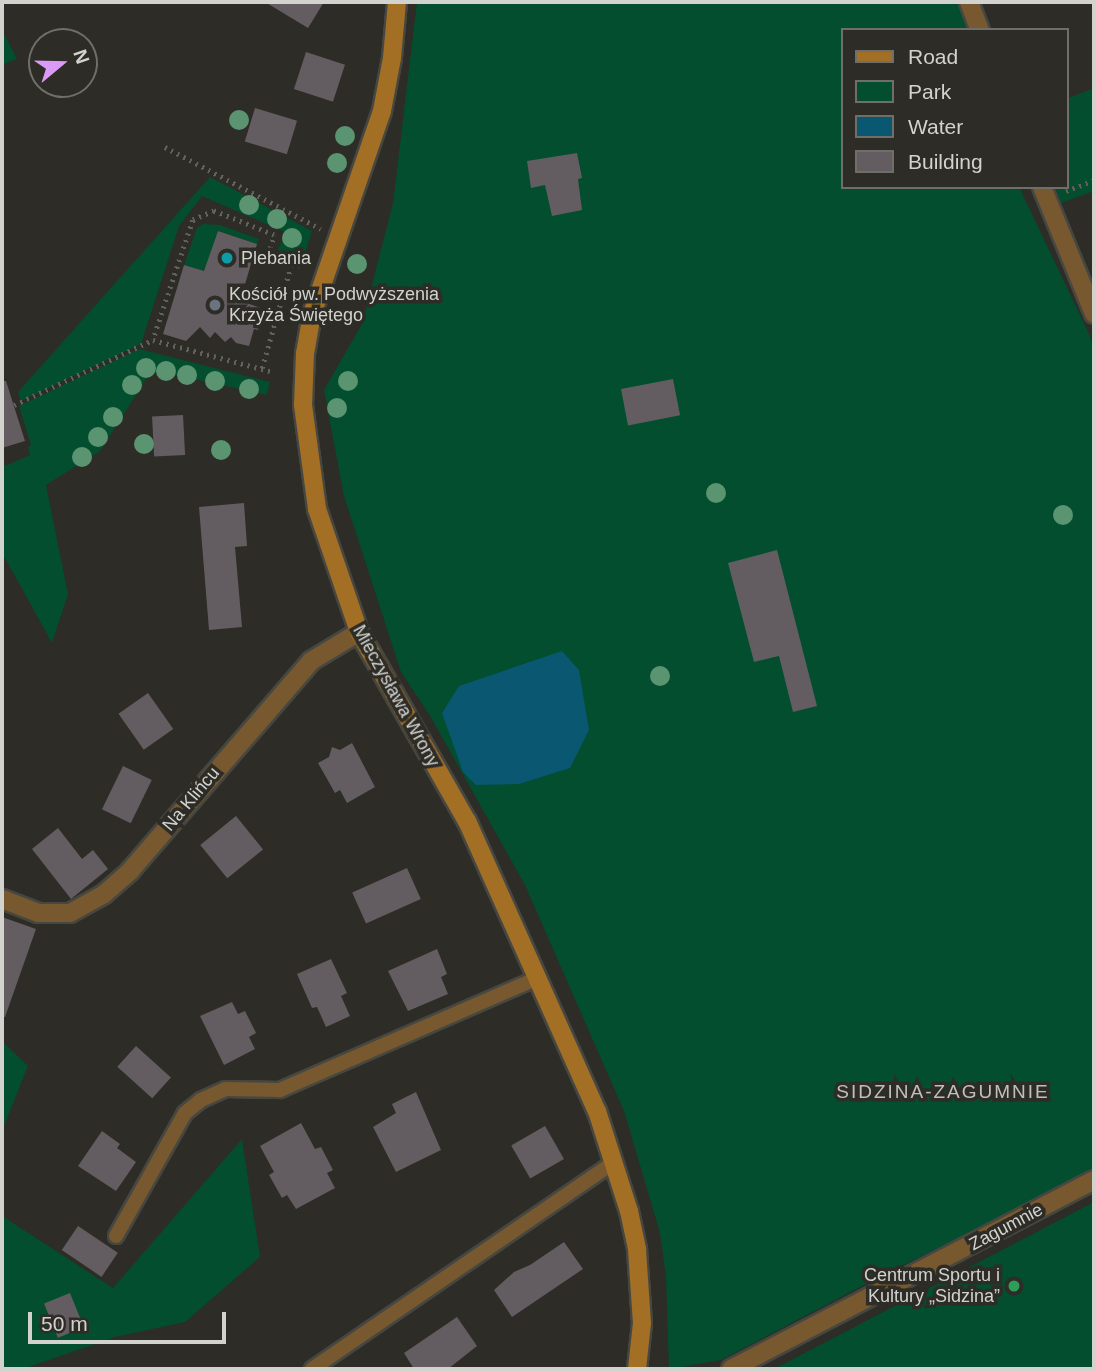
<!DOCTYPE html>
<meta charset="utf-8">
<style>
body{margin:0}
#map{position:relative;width:1096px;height:1371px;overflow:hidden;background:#2d2c26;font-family:Helvetica,sans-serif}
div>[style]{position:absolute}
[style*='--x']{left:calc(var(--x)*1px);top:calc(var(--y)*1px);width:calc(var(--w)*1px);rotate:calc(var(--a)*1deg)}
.green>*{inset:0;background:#024e2f}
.water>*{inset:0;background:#095771}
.building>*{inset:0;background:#635d62;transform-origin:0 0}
.path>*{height:4.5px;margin-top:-2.25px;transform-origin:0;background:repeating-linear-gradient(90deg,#62615c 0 2px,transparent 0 7px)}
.roads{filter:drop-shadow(2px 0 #474741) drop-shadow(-2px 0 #474741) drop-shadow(0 2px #474741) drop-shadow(0 -2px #474741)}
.lane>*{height:14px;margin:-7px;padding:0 7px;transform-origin:7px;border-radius:7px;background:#78582e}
.street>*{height:18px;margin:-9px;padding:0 9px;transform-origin:9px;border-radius:9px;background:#78582e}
.secondary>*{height:18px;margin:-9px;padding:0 9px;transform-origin:9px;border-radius:9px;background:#a26f25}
.trees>*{width:20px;height:20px;margin:-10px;border-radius:50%;background:#5a9471}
.dots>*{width:19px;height:19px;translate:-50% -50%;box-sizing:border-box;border:4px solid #2d2c26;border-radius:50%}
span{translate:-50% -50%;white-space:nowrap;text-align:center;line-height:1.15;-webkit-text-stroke:7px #2d2c26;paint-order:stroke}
.poi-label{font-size:18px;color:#d2d2ce}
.left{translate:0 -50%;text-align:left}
.right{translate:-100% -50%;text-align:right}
.street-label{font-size:18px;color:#d2d2ce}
.neighbourhood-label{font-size:19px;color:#c1c0b8;letter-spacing:2px}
.frame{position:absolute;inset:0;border:4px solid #d2d2ce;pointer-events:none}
.legend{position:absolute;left:841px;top:28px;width:228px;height:161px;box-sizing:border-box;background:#2d2c26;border:2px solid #6f6e69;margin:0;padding:9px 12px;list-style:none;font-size:21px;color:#d2d2ce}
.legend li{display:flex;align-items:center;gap:14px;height:35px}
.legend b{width:35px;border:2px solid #6f6e69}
.north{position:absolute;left:28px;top:28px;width:70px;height:70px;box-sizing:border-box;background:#2d2c26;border:2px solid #6f6e69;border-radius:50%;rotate:71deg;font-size:19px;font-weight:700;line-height:28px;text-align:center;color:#d2d2ce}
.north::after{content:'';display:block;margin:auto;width:24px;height:32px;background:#da9af6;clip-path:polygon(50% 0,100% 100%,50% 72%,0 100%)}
.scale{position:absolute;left:28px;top:1312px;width:198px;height:32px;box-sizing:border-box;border:4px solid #d2d2ce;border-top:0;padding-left:9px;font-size:21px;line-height:24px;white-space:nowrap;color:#d2d2ce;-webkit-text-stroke:5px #2d2c26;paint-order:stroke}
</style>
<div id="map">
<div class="green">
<div style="clip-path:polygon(417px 2px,958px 2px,970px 30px,842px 30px,842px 187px,1019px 187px,1090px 336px,1094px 353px,1094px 1171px,879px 1277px,721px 1360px,669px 1369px,666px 1277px,660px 1233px,624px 1111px,525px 885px,429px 714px,401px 672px,344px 496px,324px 390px,362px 324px,393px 203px)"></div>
<div style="clip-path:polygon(2px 30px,17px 59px,2px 65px)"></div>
<div style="clip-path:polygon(1094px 88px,1094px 191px,1061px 203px,1055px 187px,1066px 187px,1066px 99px)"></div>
<div style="clip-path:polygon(210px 177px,312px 231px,303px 259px,278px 250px,285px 232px,202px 196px,179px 226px,141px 344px,21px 401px,18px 392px)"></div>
<div style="clip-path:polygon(203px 224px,220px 225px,259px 239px,257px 244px,219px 231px,204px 271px,184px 265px,197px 228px)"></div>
<div style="clip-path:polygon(139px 349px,270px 382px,267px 395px,152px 370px,100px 451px,46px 485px,68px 594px,52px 643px,5px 558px,2px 560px,2px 459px,5px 466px,30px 455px,28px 447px,31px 445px,19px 406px)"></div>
<div style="clip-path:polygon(2px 1041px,28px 1066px,2px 1131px)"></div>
<div style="clip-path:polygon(242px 1139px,260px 1257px,185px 1322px,115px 1337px,23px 1369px,2px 1369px,2px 1216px,113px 1288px)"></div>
<div style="clip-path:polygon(1094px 1202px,1094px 1369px,774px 1369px)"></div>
</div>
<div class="water">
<div style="clip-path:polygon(562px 651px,579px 670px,589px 730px,570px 768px,519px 784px,476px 785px,463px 772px,442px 713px,459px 686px)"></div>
</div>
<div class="building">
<div style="clip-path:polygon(265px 2px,324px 2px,308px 28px)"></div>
<div style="left:306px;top:52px;width:41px;height:39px;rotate:18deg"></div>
<div style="left:255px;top:108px;width:44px;height:35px;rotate:17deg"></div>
<div style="clip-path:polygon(577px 153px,582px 178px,578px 179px,582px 210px,552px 216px,545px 185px,531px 188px,527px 161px)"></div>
<div style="clip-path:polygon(218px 231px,257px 244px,240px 301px,264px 309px,258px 330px,254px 329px,249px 346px,236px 343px,231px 337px,225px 342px,215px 332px,210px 338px,200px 327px,186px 341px,163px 334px,184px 265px,204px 271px)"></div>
<div style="left:673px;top:379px;width:37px;height:53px;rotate:79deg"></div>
<div style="clip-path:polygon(2px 381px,6px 381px,25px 441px,2px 448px)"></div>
<div style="left:183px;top:415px;width:40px;height:31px;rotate:87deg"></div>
<div style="clip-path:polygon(244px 503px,247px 546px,235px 547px,242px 627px,209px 630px,199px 507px)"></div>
<div style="clip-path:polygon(777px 550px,817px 706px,793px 712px,779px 656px,754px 662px,728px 563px)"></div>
<div style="left:148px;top:693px;width:44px;height:36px;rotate:55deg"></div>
<div style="clip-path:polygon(352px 743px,375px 787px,347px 803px,340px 790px,335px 793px,318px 763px,329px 757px,332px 747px,340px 750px)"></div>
<div style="left:123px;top:766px;width:32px;height:48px;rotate:26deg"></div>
<div style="left:236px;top:816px;width:43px;height:46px;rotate:51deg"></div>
<div style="clip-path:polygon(58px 828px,82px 859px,93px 850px,108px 869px,71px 899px,32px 849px)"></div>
<div style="left:407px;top:868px;width:34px;height:60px;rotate:66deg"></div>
<div style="clip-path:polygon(2px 917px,36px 929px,5px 1017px,2px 1017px)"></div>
<div style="clip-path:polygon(437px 949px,447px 974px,441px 977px,448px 994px,408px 1011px,388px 971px)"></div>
<div style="clip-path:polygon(331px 959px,347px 993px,341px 996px,350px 1016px,326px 1027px,317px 1007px,312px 1008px,297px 974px)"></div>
<div style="clip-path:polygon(232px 1002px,238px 1014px,245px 1011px,256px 1033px,249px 1037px,255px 1049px,224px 1065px,200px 1016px)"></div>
<div style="left:136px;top:1046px;width:47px;height:28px;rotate:42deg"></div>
<div style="clip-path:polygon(416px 1092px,441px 1150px,396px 1172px,373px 1127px,396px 1113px,392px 1104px)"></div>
<div style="clip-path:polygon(301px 1123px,315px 1149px,321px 1147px,333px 1170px,327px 1173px,335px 1188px,296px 1209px,287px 1195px,282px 1198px,269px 1175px,274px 1172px,260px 1146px)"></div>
<div style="left:545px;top:1126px;width:38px;height:39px;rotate:60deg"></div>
<div style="clip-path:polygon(102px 1131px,120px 1144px,117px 1148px,136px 1162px,116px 1191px,78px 1166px)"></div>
<div style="left:78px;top:1226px;width:48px;height:29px;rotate:34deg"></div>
<div style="clip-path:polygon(564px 1242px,583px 1269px,512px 1317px,494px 1290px,514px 1272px,530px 1265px)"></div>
<div style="left:70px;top:1293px;width:37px;height:28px;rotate:68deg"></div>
<div style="clip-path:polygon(457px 1317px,477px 1346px,448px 1369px,414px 1369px,404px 1353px)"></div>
</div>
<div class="path">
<div style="--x:165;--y:147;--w:176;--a:27.7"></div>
<div style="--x:1066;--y:191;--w:30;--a:-21"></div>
<div style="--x:292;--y:262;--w:10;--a:24"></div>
<div style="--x:262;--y:368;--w:110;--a:-74.2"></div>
<div style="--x:292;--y:262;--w:25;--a:-164"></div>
<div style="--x:268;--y:255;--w:21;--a:-73"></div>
<div style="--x:274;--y:235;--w:65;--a:-158.2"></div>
<div style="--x:214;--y:211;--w:23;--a:157"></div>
<div style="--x:193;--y:220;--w:126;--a:108.4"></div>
<div style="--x:153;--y:340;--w:124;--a:14.9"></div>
<div style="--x:14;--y:405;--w:153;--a:-25.1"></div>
</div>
<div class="roads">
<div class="lane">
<div style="--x:116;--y:1236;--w:141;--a:-60.7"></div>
<div style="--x:185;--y:1113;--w:21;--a:-39"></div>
<div style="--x:201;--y:1100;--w:27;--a:-24"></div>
<div style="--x:226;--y:1089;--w:54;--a:1.1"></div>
<div style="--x:280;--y:1090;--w:280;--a:-23.5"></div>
<div style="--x:312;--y:1369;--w:366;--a:-34.4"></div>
</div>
<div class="street">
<div style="--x:969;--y:2;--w:30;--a:69"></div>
<div style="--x:1042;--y:187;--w:137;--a:67.7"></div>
<div style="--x:2;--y:899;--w:39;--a:21"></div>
<div style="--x:38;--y:913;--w:32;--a:0"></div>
<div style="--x:70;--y:913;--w:39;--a:-29"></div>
<div style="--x:104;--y:894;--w:35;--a:-41"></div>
<div style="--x:130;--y:871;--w:277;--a:-49.2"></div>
<div style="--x:311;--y:661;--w:56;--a:-31.1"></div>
<div style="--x:731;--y:1369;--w:409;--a:-27.5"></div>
</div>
<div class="secondary">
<div style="--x:397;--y:2;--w:56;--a:95.1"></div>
<div style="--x:392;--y:58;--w:54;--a:100.7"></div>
<div style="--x:382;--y:111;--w:215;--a:109"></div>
<div style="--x:312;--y:314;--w:40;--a:100"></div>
<div style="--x:305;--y:353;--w:52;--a:92.2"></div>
<div style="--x:303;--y:405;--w:105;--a:82.3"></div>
<div style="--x:317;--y:509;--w:130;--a:71.1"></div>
<div style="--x:359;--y:632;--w:218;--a:60.3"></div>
<div style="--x:467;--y:821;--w:318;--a:65.9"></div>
<div style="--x:597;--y:1111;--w:105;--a:72.3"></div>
<div style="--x:629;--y:1211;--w:40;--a:78"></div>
<div style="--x:637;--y:1250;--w:73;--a:86.1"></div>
<div style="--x:642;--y:1323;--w:46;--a:96.2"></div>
</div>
</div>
<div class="trees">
<div style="left:239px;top:120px"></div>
<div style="left:345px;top:136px"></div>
<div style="left:337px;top:163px"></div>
<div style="left:249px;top:205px"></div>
<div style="left:277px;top:219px"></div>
<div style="left:292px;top:238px"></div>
<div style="left:357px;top:264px"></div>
<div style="left:146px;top:368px"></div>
<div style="left:166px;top:371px"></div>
<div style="left:187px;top:375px"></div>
<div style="left:215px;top:381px"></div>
<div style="left:348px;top:381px"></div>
<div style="left:132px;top:385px"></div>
<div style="left:249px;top:389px"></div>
<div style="left:337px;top:408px"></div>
<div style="left:113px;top:417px"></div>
<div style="left:98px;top:437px"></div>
<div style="left:144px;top:444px"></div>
<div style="left:221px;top:450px"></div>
<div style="left:82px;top:457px"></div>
<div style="left:716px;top:493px"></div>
<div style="left:1063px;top:515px"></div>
<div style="left:660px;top:676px"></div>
</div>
<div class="dots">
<div style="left:227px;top:258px;background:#0f9aa8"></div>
<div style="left:215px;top:305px;background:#6b7280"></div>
<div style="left:1014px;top:1286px;background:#2e9e5b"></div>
</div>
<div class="poi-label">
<span class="left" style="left:241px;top:258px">Plebania</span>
<span class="left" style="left:229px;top:305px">Kościół pw. Podwyższenia<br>Krzyża Świętego</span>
<span class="right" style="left:1000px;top:1286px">Centrum Sportu i<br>Kultury „Sidzina”</span>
</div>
<div class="street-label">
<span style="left:396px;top:696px;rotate:61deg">Mieczysława Wrony</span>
<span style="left:191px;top:799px;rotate:-50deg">Na Klińcu</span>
<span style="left:1006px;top:1227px;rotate:-28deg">Zagumnie</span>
</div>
<div class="neighbourhood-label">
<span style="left:943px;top:1092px">SIDZINA-ZAGUMNIE</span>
</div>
<div class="frame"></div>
<ul class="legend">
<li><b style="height:9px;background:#a26f25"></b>Road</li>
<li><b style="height:19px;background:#024e2f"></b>Park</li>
<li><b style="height:19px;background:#095771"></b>Water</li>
<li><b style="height:19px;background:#635d62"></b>Building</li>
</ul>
<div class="north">N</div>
<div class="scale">50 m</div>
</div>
